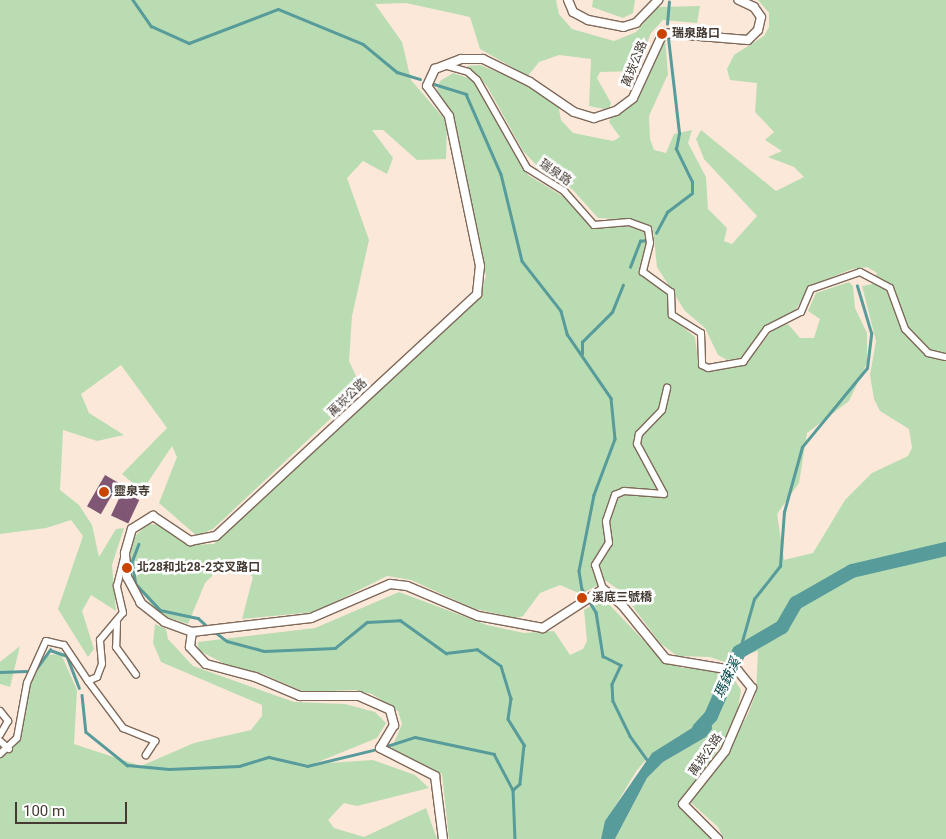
<!DOCTYPE html>
<meta charset="utf-8">
<style>
body{margin:0}
#map{position:relative;width:946px;height:839px;overflow:hidden;background:#fce8d9;font-family:Roboto,"Noto Sans TC",sans-serif}
div>[style]{position:absolute}
[style*='--x']{left:calc(var(--x)*1px);top:calc(var(--y)*1px);width:calc(var(--w)*1px);rotate:calc(var(--a)*1deg)}
.green>*{inset:0;background:#badcb3}
.water>*{inset:0;background:#579b9b}
.stream>*{height:2.5px;margin:-1.25px;padding:0 1.25px;transform-origin:1.25px;border-radius:1.25px;background:#579b9b}
.river>*{height:14px;margin:-7px;padding:0 7px;transform-origin:7px;border-radius:7px;background:#579b9b}
.building>*{inset:0;background:#7f5674;transform-origin:0 0}
.roads{filter:drop-shadow(1px 0 #7f6959) drop-shadow(-1px 0 #7f6959) drop-shadow(0 1px #7f6959) drop-shadow(0 -1px #7f6959)}
.minor>*{height:6px;margin:-3px;padding:0 3px;transform-origin:3px;border-radius:3px;background:#fff}
.tertiary>*{height:8px;margin:-4px;padding:0 4px;transform-origin:4px;border-radius:4px;background:#fff}
.dots>*{width:14px;height:14px;translate:-50% -50%;box-sizing:border-box;border:2px solid #fff;border-radius:50%}
span{translate:-50% -50%;white-space:nowrap;text-align:center;line-height:1.15;-webkit-text-stroke:5px #fff;paint-order:stroke}
.poi-label{font-size:12px;color:#443a32;font-weight:700}
.left{translate:0 -50%;text-align:left}
.street-label{font-size:12px;color:#443a32}
.water-label{font-size:14px;color:#074849;font-style:italic}
.scale{position:absolute;left:15px;top:802px;width:112px;height:22px;box-sizing:border-box;border:2px solid #443a32;border-top:0;padding-left:6px;font-size:15px;line-height:18px;white-space:nowrap;color:#443a32;-webkit-text-stroke:4px #fff;paint-order:stroke}
</style>
<div id="map">
<div class="green">
<div style="clip-path:polygon(0 0,556px 0,559px 14px,572px 29px,614px 41px,636px 32px,658px 7px,700px 6px,697px 23px,663px 20px,651px 33px,636px 71px,600px 72px,597px 78px,611px 103px,609px 110px,589px 106px,591px 59px,559px 55px,539px 62px,528px 76px,480px 49px,470px 17px,406px 3px,375px 4px,402px 42px,411px 80px,447px 122px,446px 159px,417px 160px,383px 130px,372px 130px,393px 158px,387px 174px,363px 161px,347px 178px,369px 240px,352px 316px,349px 361px,362px 389px,213px 529px,197px 536px,159px 503px,177px 457px,172px 446px,142px 491px,122px 474px,167px 428px,121px 365px,81px 394px,89px 413px,124px 435px,97px 441px,63px 430px,60px 490px,79px 505px,92px 525px,99px 557px,116px 529px,124px 528px,112px 565px,116px 611px,91px 595px,82px 611px,94px 649px,88px 657px,58px 609px,83px 536px,71px 520px,46px 528px,0 534px)"></div>
<div style="clip-path:polygon(593px 0,635px 0,633px 13px,623px 18px,592px 7px)"></div>
<div style="clip-path:polygon(758px 0,946px 0,946px 839px,724px 839px,718px 827px,688px 800px,720px 765px,748px 714px,756px 693px,758px 651px,744px 655px,736px 666px,710px 657px,677px 656px,660px 643px,621px 591px,606px 581px,581px 594px,560px 585px,540px 593px,523px 616px,516px 618px,475px 609px,411px 580px,387px 576px,315px 612px,242px 619px,253px 577px,236px 563px,221px 567px,205px 583px,188px 624px,161px 615px,132px 582px,130px 548px,136px 535px,148px 524px,160px 525px,188px 545px,214px 544px,479px 299px,486px 276px,459px 141px,450px 111px,437px 90px,440px 81px,453px 73px,472px 79px,479px 88px,528px 175px,564px 197px,598px 229px,629px 225px,645px 231px,647px 241px,641px 271px,667px 295px,669px 316px,695px 337px,698px 363px,705px 371px,745px 365px,774px 328px,788px 324px,800px 338px,814px 338px,820px 319px,808px 311px,816px 293px,849px 282px,853px 286px,855px 308px,867px 333px,867px 363px,849px 401px,807px 433px,799px 483px,777px 514px,784px 560px,813px 553px,845px 500px,872px 473px,908px 456px,912px 448px,909px 429px,880px 411px,874px 399px,870px 375px,876px 341px,862px 286px,873px 284px,877px 273px,867px 267px,852px 269px,810px 286px,795px 311px,763px 328px,743px 358px,727px 360px,718px 355px,705px 328px,685px 311px,657px 267px,653px 229px,635px 220px,598px 218px,572px 189px,546px 175px,523px 151px,487px 86px,467px 66px,480px 65px,529px 85px,558px 104px,561px 120px,573px 133px,613px 141px,620px 137px,609px 122px,611px 117px,626px 110px,641px 92px,660px 38px,665px 39px,668px 74px,649px 116px,650px 139px,654px 150px,666px 153px,674px 134px,692px 130px,688px 143px,706px 177px,708px 209px,727px 228px,724px 241px,732px 244px,757px 216px,704px 159px,696px 139px,701px 130px,776px 191px,804px 177px,794px 167px,768px 157px,782px 151px,765px 140px,774px 132px,755px 112px,757px 83px,730px 80px,727px 69px,734px 55px,764px 36px,769px 27px,769px 13px)"></div>
<div style="clip-path:polygon(399px 592px,487px 625px,524px 633px,554px 631px,570px 655px,583px 649px,587px 641px,584px 610px,604px 599px,664px 662px,683px 668px,718px 669px,734px 679px,741px 690px,738px 708px,727px 737px,678px 806px,712px 839px,615px 839px,647px 778px,663px 762px,706px 737px,700px 723px,652px 753px,637px 770px,606px 821px,601px 839px,449px 839px,442px 774px,391px 750px,402px 724px,398px 711px,372px 694px,356px 690px,304px 692px,263px 674px,227px 665px,198px 650px,198px 642px,315px 628px)"></div>
<div style="clip-path:polygon(155px 624px,166px 629px,168px 639px,193px 666px,294px 702px,345px 704px,375px 712px,386px 723px,377px 738px,313px 764px,373px 760px,415px 775px,429px 788px,357px 806px,344px 803px,328px 820px,334px 828px,364px 837px,426px 808px,437px 839px,0 839px,0 753px,18px 741px,28px 677px,46px 655px,61px 654px,77px 690px,74px 744px,141px 766px,194px 743px,251px 730px,262px 716px,262px 705px,161px 662px,153px 643px)"></div>
<div style="clip-path:polygon(20px 646px,10px 687px,0 684px,0 662px)"></div>
</div>
<div class="water">
<div style="clip-path:polygon(711px 716px,712px 729px,706px 737px,663px 762px,647px 778px,615px 839px,601px 839px,605px 821px,652px 753px)"></div>
</div>
<div class="stream">
<div style="--x:133;--y:0;--w:32;--a:55"></div>
<div style="--x:151;--y:26;--w:42;--a:24.1"></div>
<div style="--x:189;--y:43;--w:95;--a:-20.9"></div>
<div style="--x:278;--y:9;--w:92;--a:22.4"></div>
<div style="--x:363;--y:44;--w:44;--a:39.5"></div>
<div style="--x:397;--y:72;--w:24;--a:17"></div>
<div style="--x:667;--y:24;--w:22;--a:-85"></div>
<div style="--x:434;--y:84;--w:34;--a:17"></div>
<div style="--x:466;--y:94;--w:87;--a:66.4"></div>
<div style="--x:501;--y:174;--w:89;--a:76.4"></div>
<div style="--x:522;--y:261;--w:63;--a:52"></div>
<div style="--x:561;--y:311;--w:24;--a:75"></div>
<div style="--x:567;--y:334;--w:78;--a:55.5"></div>
<div style="--x:611;--y:398;--w:41;--a:84.4"></div>
<div style="--x:615;--y:439;--w:60;--a:110.6"></div>
<div style="--x:594;--y:495;--w:77;--a:101.2"></div>
<div style="--x:579;--y:571;--w:18;--a:81"></div>
<div style="--x:582;--y:589;--w:27;--a:59"></div>
<div style="--x:596;--y:612;--w:45;--a:81"></div>
<div style="--x:603;--y:656;--w:20;--a:27"></div>
<div style="--x:621;--y:665;--w:21;--a:115"></div>
<div style="--x:612;--y:684;--w:17;--a:87"></div>
<div style="--x:613;--y:701;--w:39;--a:64"></div>
<div style="--x:630;--y:736;--w:29;--a:54"></div>
<div style="--x:656;--y:233;--w:24;--a:-62"></div>
<div style="--x:667;--y:212;--w:31;--a:-37"></div>
<div style="--x:692;--y:193;--w:11;--a:-90"></div>
<div style="--x:692;--y:182;--w:37;--a:-116"></div>
<div style="--x:676;--y:149;--w:16;--a:-79"></div>
<div style="--x:679;--y:133;--w:96;--a:-96.6"></div>
<div style="--x:630;--y:267;--w:28;--a:-69"></div>
<div style="--x:640;--y:241;--w:6;--a:-9"></div>
<div style="--x:582;--y:354;--w:12;--a:-90"></div>
<div style="--x:582;--y:342;--w:42;--a:-45"></div>
<div style="--x:612;--y:312;--w:29;--a:-68"></div>
<div style="--x:139;--y:544;--w:19;--a:111"></div>
<div style="--x:132;--y:562;--w:22;--a:80"></div>
<div style="--x:136;--y:584;--w:35;--a:47"></div>
<div style="--x:160;--y:610;--w:39;--a:12"></div>
<div style="--x:198;--y:618;--w:15;--a:42"></div>
<div style="--x:214;--y:631;--w:16;--a:38"></div>
<div style="--x:227;--y:641;--w:38;--a:15"></div>
<div style="--x:264;--y:651;--w:71;--a:-2.4"></div>
<div style="--x:335;--y:648;--w:41;--a:-39.1"></div>
<div style="--x:367;--y:622;--w:33;--a:-3"></div>
<div style="--x:400;--y:620;--w:57;--a:35.7"></div>
<div style="--x:446;--y:653;--w:31;--a:-7"></div>
<div style="--x:477;--y:649;--w:29;--a:35"></div>
<div style="--x:501;--y:666;--w:34;--a:73"></div>
<div style="--x:511;--y:698;--w:21;--a:98"></div>
<div style="--x:508;--y:719;--w:31;--a:58"></div>
<div style="--x:524;--y:745;--w:39;--a:96"></div>
<div style="--x:520;--y:784;--w:9;--a:139"></div>
<div style="--x:513;--y:790;--w:49;--a:87.7"></div>
<div style="--x:739;--y:652;--w:55;--a:-74.2"></div>
<div style="--x:754;--y:599;--w:42;--a:-51.8"></div>
<div style="--x:780;--y:566;--w:54;--a:-85.8"></div>
<div style="--x:784;--y:512;--w:67;--a:-74.5"></div>
<div style="--x:802;--y:447;--w:102;--a:-50.6"></div>
<div style="--x:867;--y:368;--w:35;--a:-83"></div>
<div style="--x:871;--y:333;--w:49;--a:-106.6"></div>
<div style="--x:36;--y:669;--w:24;--a:-54"></div>
<div style="--x:50;--y:650;--w:18;--a:19"></div>
<div style="--x:67;--y:656;--w:34;--a:69"></div>
<div style="--x:0;--y:672;--w:26;--a:-2"></div>
<div style="--x:82;--y:695;--w:37;--a:84"></div>
<div style="--x:86;--y:732;--w:53;--a:38.8"></div>
<div style="--x:127;--y:765;--w:42;--a:5.4"></div>
<div style="--x:169;--y:769;--w:70;--a:-2.5"></div>
<div style="--x:239;--y:766;--w:31;--a:-17"></div>
<div style="--x:269;--y:757;--w:39;--a:13"></div>
<div style="--x:307;--y:766;--w:68;--a:-13.6"></div>
<div style="--x:387;--y:746;--w:29;--a:-18"></div>
<div style="--x:415;--y:737;--w:81;--a:12.1"></div>
<div style="--x:494;--y:754;--w:41;--a:62.2"></div>
</div>
<div class="river">
<div style="--x:699;--y:729;--w:18;--a:-47"></div>
<div style="--x:711;--y:716;--w:70;--a:-66.4"></div>
<div style="--x:739;--y:652;--w:50;--a:-30.2"></div>
<div style="--x:782;--y:627;--w:28;--a:-60"></div>
<div style="--x:796;--y:603;--w:64;--a:-29.7"></div>
<div style="--x:852;--y:571;--w:97;--a:-13.2"></div>
</div>
<div class="building">
<div style="left:105px;top:475px;width:16px;height:36px;rotate:30deg"></div>
<div style="left:122px;top:492px;width:19px;height:26px;rotate:25deg"></div>
</div>
<div class="roads">
<div class="minor">
<div style="--x:444;--y:65;--w:25;--a:16"></div>
<div style="--x:468;--y:72;--w:12;--a:42"></div>
<div style="--x:477;--y:80;--w:101;--a:60.4"></div>
<div style="--x:527;--y:168;--w:44;--a:31.9"></div>
<div style="--x:564;--y:191;--w:45;--a:48.6"></div>
<div style="--x:594;--y:225;--w:35;--a:-5"></div>
<div style="--x:629;--y:222;--w:20;--a:20"></div>
<div style="--x:648;--y:229;--w:14;--a:82"></div>
<div style="--x:650;--y:243;--w:30;--a:104"></div>
<div style="--x:643;--y:272;--w:34;--a:36"></div>
<div style="--x:671;--y:292;--w:23;--a:88"></div>
<div style="--x:672;--y:315;--w:34;--a:32"></div>
<div style="--x:701;--y:333;--w:32;--a:88"></div>
<div style="--x:702;--y:365;--w:7;--a:27"></div>
<div style="--x:708;--y:368;--w:36;--a:-10"></div>
<div style="--x:743;--y:362;--w:41;--a:-54"></div>
<div style="--x:767;--y:329;--w:38;--a:-27"></div>
<div style="--x:801;--y:312;--w:25;--a:-67"></div>
<div style="--x:811;--y:289;--w:52;--a:-19.1"></div>
<div style="--x:860;--y:272;--w:34;--a:28"></div>
<div style="--x:890;--y:288;--w:44;--a:69.9"></div>
<div style="--x:905;--y:329;--w:33;--a:46"></div>
<div style="--x:928;--y:353;--w:18;--a:13"></div>
<div style="--x:603;--y:589;--w:25;--a:-108"></div>
<div style="--x:595;--y:565;--w:26;--a:-58"></div>
<div style="--x:609;--y:543;--w:22;--a:-98"></div>
<div style="--x:606;--y:521;--w:28;--a:-71"></div>
<div style="--x:615;--y:495;--w:10;--a:-24"></div>
<div style="--x:624;--y:491;--w:40;--a:4.3"></div>
<div style="--x:664;--y:494;--w:57;--a:-118.4"></div>
<div style="--x:637;--y:444;--w:10;--a:-79"></div>
<div style="--x:639;--y:434;--w:33;--a:-46"></div>
<div style="--x:662;--y:410;--w:23;--a:-77"></div>
<div style="--x:117;--y:623;--w:24;--a:92"></div>
<div style="--x:116;--y:647;--w:34;--a:54"></div>
<div style="--x:88;--y:681;--w:59;--a:53.3"></div>
<div style="--x:123;--y:728;--w:35;--a:22"></div>
<div style="--x:155;--y:741;--w:17;--a:123"></div>
<div style="--x:0;--y:711;--w:13;--a:51"></div>
<div style="--x:8;--y:721;--w:16;--a:120"></div>
<div style="--x:0;--y:741;--w:12;--a:42"></div>
<div style="--x:0;--y:754;--w:23;--a:-43"></div>
<div style="--x:17;--y:738;--w:56;--a:-79.7"></div>
<div style="--x:27;--y:683;--w:46;--a:-65.7"></div>
<div style="--x:46;--y:641;--w:18;--a:13"></div>
<div style="--x:64;--y:645;--w:43;--a:56.3"></div>
<div style="--x:88;--y:681;--w:10;--a:-24"></div>
<div style="--x:97;--y:677;--w:14;--a:-69"></div>
<div style="--x:102;--y:664;--w:24;--a:-95"></div>
<div style="--x:100;--y:640;--w:35;--a:-50"></div>
<div style="--x:123;--y:613;--w:28;--a:-103"></div>
<div style="--x:117;--y:586;--w:30;--a:-76"></div>
</div>
<div class="tertiary">
<div style="--x:568;--y:0;--w:13;--a:67"></div>
<div style="--x:573;--y:12;--w:17;--a:28"></div>
<div style="--x:588;--y:20;--w:36;--a:11"></div>
<div style="--x:623;--y:27;--w:14;--a:-17"></div>
<div style="--x:636;--y:23;--w:32;--a:-46"></div>
<div style="--x:192;--y:632;--w:15;--a:98"></div>
<div style="--x:190;--y:647;--w:23;--a:47"></div>
<div style="--x:206;--y:664;--w:51;--a:14.9"></div>
<div style="--x:255;--y:677;--w:49;--a:22.9"></div>
<div style="--x:300;--y:696;--w:59;--a:0"></div>
<div style="--x:359;--y:696;--w:34;--a:24"></div>
<div style="--x:390;--y:710;--w:16;--a:75"></div>
<div style="--x:394;--y:725;--w:27;--a:121"></div>
<div style="--x:380;--y:748;--w:62;--a:27"></div>
<div style="--x:435;--y:776;--w:64;--a:82.8"></div>
<div style="--x:718;--y:839;--w:49;--a:-135"></div>
<div style="--x:683;--y:804;--w:68;--a:-51.6"></div>
<div style="--x:725;--y:751;--w:69;--a:-66.8"></div>
<div style="--x:752;--y:688;--w:22;--a:-129"></div>
<div style="--x:738;--y:671;--w:73;--a:-170.5"></div>
<div style="--x:666;--y:659;--w:70;--a:-129.2"></div>
<div style="--x:622;--y:605;--w:25;--a:-140"></div>
<div style="--x:603;--y:589;--w:72;--a:147"></div>
<div style="--x:543;--y:628;--w:66;--a:-169.5"></div>
<div style="--x:478;--y:616;--w:77;--a:-157.1"></div>
<div style="--x:407;--y:586;--w:17;--a:-173"></div>
<div style="--x:390;--y:584;--w:86;--a:156.7"></div>
<div style="--x:311;--y:618;--w:120;--a:173.3"></div>
<div style="--x:192;--y:632;--w:29;--a:-160"></div>
<div style="--x:165;--y:622;--w:31;--a:-142"></div>
<div style="--x:141;--y:603;--w:30;--a:-118"></div>
<div style="--x:127;--y:577;--w:24;--a:-95"></div>
<div style="--x:125;--y:553;--w:25;--a:-74"></div>
<div style="--x:132;--y:529;--w:25;--a:-32"></div>
<div style="--x:153;--y:516;--w:45;--a:34"></div>
<div style="--x:190;--y:541;--w:26;--a:-11"></div>
<div style="--x:216;--y:536;--w:356;--a:-42.8"></div>
<div style="--x:477;--y:294;--w:28;--a:-84"></div>
<div style="--x:480;--y:266;--w:153;--a:-101.7"></div>
<div style="--x:449;--y:116;--w:37;--a:-126"></div>
<div style="--x:427;--y:86;--w:19;--a:-65"></div>
<div style="--x:435;--y:69;--w:28;--a:-21"></div>
<div style="--x:461;--y:59;--w:22;--a:0"></div>
<div style="--x:483;--y:59;--w:52;--a:26.1"></div>
<div style="--x:530;--y:82;--w:53;--a:34.3"></div>
<div style="--x:574;--y:112;--w:21;--a:17"></div>
<div style="--x:594;--y:118;--w:23;--a:-18"></div>
<div style="--x:616;--y:111;--w:21;--a:-37"></div>
<div style="--x:633;--y:98;--w:72;--a:-65.2"></div>
<div style="--x:663;--y:33;--w:85;--a:4.7"></div>
<div style="--x:748;--y:40;--w:14;--a:-45"></div>
<div style="--x:758;--y:30;--w:13;--a:-77"></div>
<div style="--x:761;--y:17;--w:12;--a:-125"></div>
<div style="--x:754;--y:7;--w:17;--a:-155"></div>
</div>
</div>
<div class="dots">
<div style="left:662px;top:34px;background:#c94401"></div>
<div style="left:104px;top:492px;background:#c94401"></div>
<div style="left:127px;top:568px;background:#c94401"></div>
<div style="left:582px;top:598px;background:#c94401"></div>
</div>
<div class="poi-label">
<span class="left" style="left:672px;top:34px">瑞泉路口</span>
<span class="left" style="left:114px;top:492px">靈泉寺</span>
<span class="left" style="left:137px;top:568px">北28和北28-2交叉路口</span>
<span class="left" style="left:592px;top:598px">溪底三號橋</span>
</div>
<div class="street-label">
<span style="left:635px;top:64px;rotate:-68deg">萬崁公路</span>
<span style="left:555px;top:173px;rotate:34deg">瑞泉路</span>
<span style="left:348px;top:398px;rotate:-44deg">萬崁公路</span>
<span style="left:706px;top:755px;rotate:-55deg">萬崁公路</span>
</div>
<div class="water-label">
<span style="left:727px;top:678px;rotate:-65deg">瑪鋉溪</span>
</div>
<div class="scale">100 m</div>
</div>
